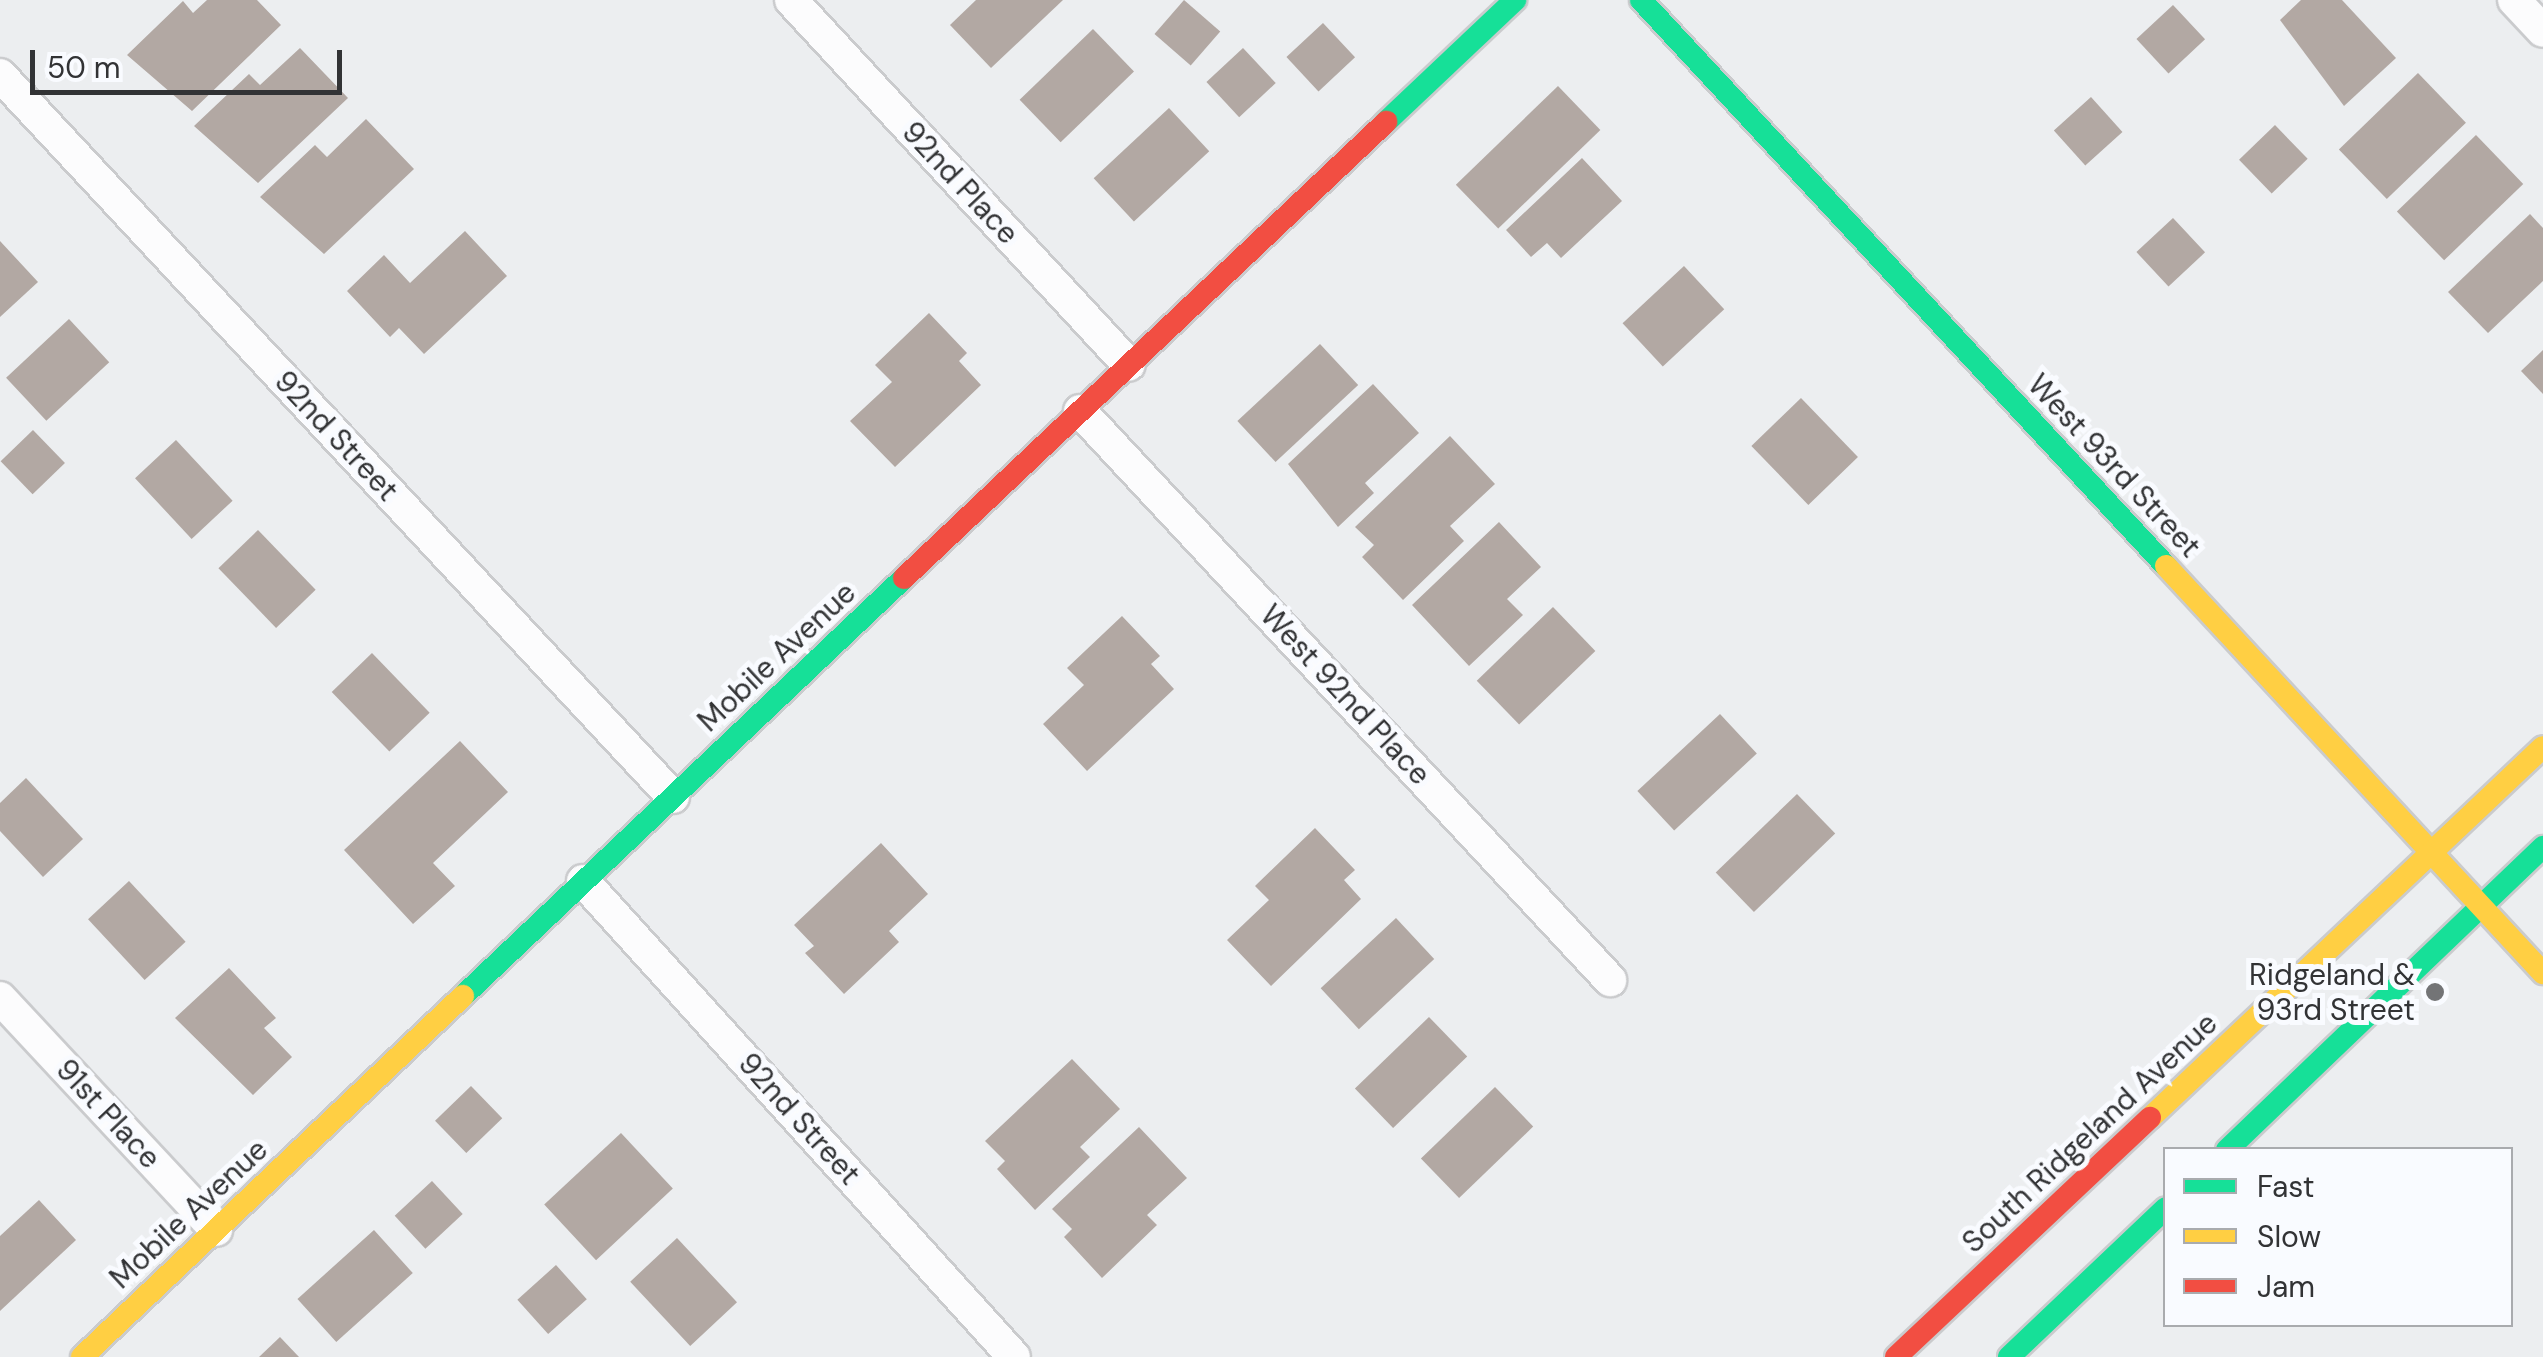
<!DOCTYPE html>
<style>
body{margin:0}
#map{position:relative;width:2543px;height:1357px;overflow:hidden;background:#eceef0;font-family:"DM Sans",sans-serif}
div>[style]{position:absolute}
[style*='--x']{left:calc(var(--x)*1px);top:calc(var(--y)*1px);width:calc(var(--w)*1px);rotate:calc(var(--a)*1deg)}
.building>*{inset:0;background:#b2a8a3;transform-origin:0 0}
.roads{filter:drop-shadow(2px 0 #cacbcd) drop-shadow(-2px 0 #cacbcd) drop-shadow(0 2px #cacbcd) drop-shadow(0 -2px #cacbcd)}
.street>*{height:32px;margin:-16px;padding:0 16px;transform-origin:16px;border-radius:16px;background:#fcfcfd}
.fast>*{height:22px;margin:-11px;padding:0 11px;transform-origin:11px;border-radius:11px;background:#16e098}
.slow>*{height:22px;margin:-11px;padding:0 11px;transform-origin:11px;border-radius:11px;background:#ffcf43}
.jam>*{height:22px;margin:-11px;padding:0 11px;transform-origin:11px;border-radius:11px;background:#f24e42}
.dots>*{width:28px;height:28px;translate:-50% -50%;box-sizing:border-box;border:5px solid #f9fbff;border-radius:50%}
span{translate:-50% -50%;white-space:nowrap;text-align:center;line-height:1.15;-webkit-text-stroke:10px #f9fbff;paint-order:stroke}
.street-label{font-size:30px;color:#323335}
.poi-label{font-size:30px;color:#323335}
.right{translate:-100% -50%;text-align:right}
.legend{position:absolute;left:2163px;top:1147px;width:350px;height:180px;box-sizing:border-box;background:#f9fbff;border:2px solid #a9abae;margin:0;padding:12px 18px;list-style:none;font-size:30px;color:#323335}
.legend li{display:flex;align-items:center;gap:20px;height:50px}
.legend b{width:50px;border:2px solid #a9abae}
.scale{position:absolute;left:30px;top:50px;width:312px;height:45px;box-sizing:border-box;border:5px solid #323335;border-top:0;padding-left:12px;font-size:30px;line-height:35px;white-space:nowrap;color:#323335;-webkit-text-stroke:8px #f9fbff;paint-order:stroke}
</style>
<div id="map">
<div class="building">
<div style="clip-path:polygon(207px 0,257px 0,281px 25px,192px 111px,127px 55px,183px 1px,193px 13px)"></div>
<div style="clip-path:polygon(976px 0,1063px 0,991px 68px,950px 25px)"></div>
<div style="left:1184px;top:0;width:48px;height:45px;rotate:41deg"></div>
<div style="clip-path:polygon(2301px 0,2342px 0,2396px 58px,2344px 106px,2280px 20px)"></div>
<div style="left:2173px;top:5px;width:47px;height:50px;rotate:47deg"></div>
<div style="left:1323px;top:23px;width:47px;height:50px;rotate:47deg"></div>
<div style="left:1093px;top:29px;width:59px;height:102px;rotate:46deg"></div>
<div style="clip-path:polygon(300px 48px,348px 98px,258px 183px,194px 126px,249px 74px,260px 85px)"></div>
<div style="left:1243px;top:48px;width:48px;height:50px;rotate:47deg"></div>
<div style="left:2418px;top:73px;width:69px;height:110px;rotate:46deg"></div>
<div style="left:1558px;top:86px;width:61px;height:142px;rotate:46deg"></div>
<div style="left:2091px;top:97px;width:47px;height:50px;rotate:48deg"></div>
<div style="left:1169px;top:108px;width:59px;height:103px;rotate:47deg"></div>
<div style="clip-path:polygon(366px 119px,414px 169px,324px 254px,260px 197px,315px 145px,327px 157px)"></div>
<div style="left:2275px;top:125px;width:47px;height:50px;rotate:46deg"></div>
<div style="left:2476px;top:135px;width:68px;height:110px;rotate:46deg"></div>
<div style="clip-path:polygon(1582px 158px,1622px 201px,1561px 258px,1547px 243px,1531px 257px,1506px 230px)"></div>
<div style="clip-path:polygon(2530px 214px,2543px 228px,2543px 281px,2488px 333px,2448px 292px)"></div>
<div style="left:2173px;top:218px;width:47px;height:50px;rotate:47deg"></div>
<div style="clip-path:polygon(465px 231px,507px 276px,424px 354px,399px 328px,390px 337px,347px 291px,384px 255px,410px 283px)"></div>
<div style="clip-path:polygon(0 241px,38px 282px,0 317px)"></div>
<div style="left:1684px;top:266px;width:59px;height:84px;rotate:47deg"></div>
<div style="clip-path:polygon(929px 313px,967px 353px,959px 361px,981px 385px,895px 467px,850px 421px,892px 382px,875px 365px)"></div>
<div style="left:69px;top:319px;width:59px;height:86px;rotate:47deg"></div>
<div style="left:1320px;top:344px;width:56px;height:113px;rotate:47deg"></div>
<div style="clip-path:polygon(2543px 350px,2543px 394px,2521px 371px)"></div>
<div style="clip-path:polygon(1373px 384px,1419px 433px,1365px 483px,1374px 493px,1338px 527px,1288px 464px)"></div>
<div style="left:1801px;top:398px;width:82px;height:69px;rotate:46deg"></div>
<div style="left:33px;top:430px;width:46px;height:45px;rotate:46deg"></div>
<div style="clip-path:polygon(1450px 436px,1495px 484px,1450px 526px,1464px 541px,1403px 600px,1362px 557px,1374px 545px,1355px 527px)"></div>
<div style="left:176px;top:440px;width:83px;height:56px;rotate:47deg"></div>
<div style="clip-path:polygon(1499px 522px,1541px 567px,1507px 599px,1523px 615px,1469px 666px,1412px 605px)"></div>
<div style="left:258px;top:530px;width:83px;height:55px;rotate:46deg"></div>
<div style="left:1553px;top:607px;width:61px;height:106px;rotate:46deg"></div>
<div style="clip-path:polygon(1122px 616px,1160px 656px,1151px 664px,1174px 689px,1087px 771px,1043px 724px,1084px 685px,1067px 668px)"></div>
<div style="left:372px;top:653px;width:83px;height:56px;rotate:46deg"></div>
<div style="left:1720px;top:714px;width:54px;height:113px;rotate:47deg"></div>
<div style="clip-path:polygon(460px 741px,508px 792px,433px 863px,455px 886px,413px 924px,344px 850px)"></div>
<div style="clip-path:polygon(26px 778px,83px 839px,43px 877px,0 831px,0 803px)"></div>
<div style="left:1797px;top:794px;width:55px;height:113px;rotate:46deg"></div>
<div style="clip-path:polygon(1315px 828px,1355px 870px,1344px 880px,1361px 899px,1271px 986px,1227px 940px,1269px 900px,1255px 886px)"></div>
<div style="clip-path:polygon(881px 843px,928px 894px,889px 931px,899px 942px,844px 994px,805px 953px,814px 946px,794px 925px)"></div>
<div style="left:129px;top:881px;width:83px;height:56px;rotate:47deg"></div>
<div style="left:1396px;top:918px;width:56px;height:103px;rotate:47deg"></div>
<div style="clip-path:polygon(229px 968px,276px 1018px,264px 1028px,292px 1057px,253px 1095px,175px 1018px)"></div>
<div style="left:1429px;top:1017px;width:55px;height:103px;rotate:46deg"></div>
<div style="clip-path:polygon(1072px 1059px,1120px 1109px,1080px 1147px,1090px 1157px,1035px 1210px,997px 1169px,1005px 1161px,985px 1141px)"></div>
<div style="left:471px;top:1086px;width:45px;height:50px;rotate:46deg"></div>
<div style="left:1495px;top:1087px;width:55px;height:103px;rotate:46deg"></div>
<div style="clip-path:polygon(1139px 1127px,1187px 1178px,1147px 1215px,1157px 1225px,1102px 1278px,1064px 1237px,1072px 1229px,1052px 1209px)"></div>
<div style="left:621px;top:1133px;width:76px;height:105px;rotate:47deg"></div>
<div style="left:432px;top:1181px;width:45px;height:51px;rotate:47deg"></div>
<div style="clip-path:polygon(39px 1200px,76px 1240px,0 1311px,0 1236px)"></div>
<div style="left:374px;top:1230px;width:58px;height:103px;rotate:48deg"></div>
<div style="left:677px;top:1238px;width:88px;height:64px;rotate:47deg"></div>
<div style="left:556px;top:1265px;width:46px;height:52px;rotate:48deg"></div>
<div style="clip-path:polygon(280px 1337px,299px 1357px,259px 1357px)"></div>
</div>
<div class="roads">
<div class="street">
<div style="--x:791;--y:0;--w:497;--a:47.2"></div>
<div style="--x:2514;--y:0;--w:42;--a:46.9"></div>
<div style="--x:0;--y:75;--w:987;--a:47.01"></div>
<div style="--x:1080;--y:411;--w:778;--a:47.03"></div>
<div style="--x:583;--y:881;--w:642;--a:47.84"></div>
<div style="--x:0;--y:998;--w:317;--a:47"></div>
</div>
<div class="fast">
<div style="--x:1641;--y:0;--w:772;--a:47.15"></div>
<div style="--x:1386;--y:122;--w:178;--a:-43.4"></div>
<div style="--x:463;--y:996;--w:608;--a:-43.47"></div>
<div style="--x:2227;--y:1150;--w:438;--a:-43.8"></div>
<div style="--x:2009;--y:1357;--w:216;--a:-43.5"></div>
</div>
<div class="slow">
<div style="--x:2166;--y:566;--w:555;--a:47.19"></div>
<div style="--x:2150;--y:1118;--w:540;--a:-43.35"></div>
<div style="--x:82;--y:1357;--w:525;--a:-43.46"></div>
</div>
<div class="jam">
<div style="--x:904;--y:578;--w:664;--a:-43.41"></div>
<div style="--x:1896;--y:1357;--w:349;--a:-43.3"></div>
</div>
</div>
<div class="dots">
<div style="left:2435px;top:992px;background:#737476"></div>
</div>
<div class="street-label">
<span style="left:960px;top:183px;rotate:47deg">92nd Place</span>
<span style="left:336px;top:436px;rotate:47deg">92nd Street</span>
<span style="left:2114px;top:466px;rotate:47deg">West 93rd Street</span>
<span style="left:777px;top:657px;rotate:-43deg">Mobile Avenue</span>
<span style="left:1345px;top:695px;rotate:47deg">West 92nd Place</span>
<span style="left:108px;top:1114px;rotate:47deg">91st Place</span>
<span style="left:799px;top:1119px;rotate:48deg">92nd Street</span>
<span style="left:2090px;top:1133px;rotate:-43deg">South Ridgeland Avenue</span>
<span style="left:189px;top:1214px;rotate:-43deg">Mobile Avenue</span>
</div>
<div class="poi-label">
<span class="right" style="left:2415px;top:992px">Ridgeland &amp;<br>93rd Street</span>
</div>
<ul class="legend">
<li><b style="height:12px;background:#16e098"></b>Fast</li>
<li><b style="height:12px;background:#ffcf43"></b>Slow</li>
<li><b style="height:12px;background:#f24e42"></b>Jam</li>
</ul>
<div class="scale">50 m</div>
</div>
